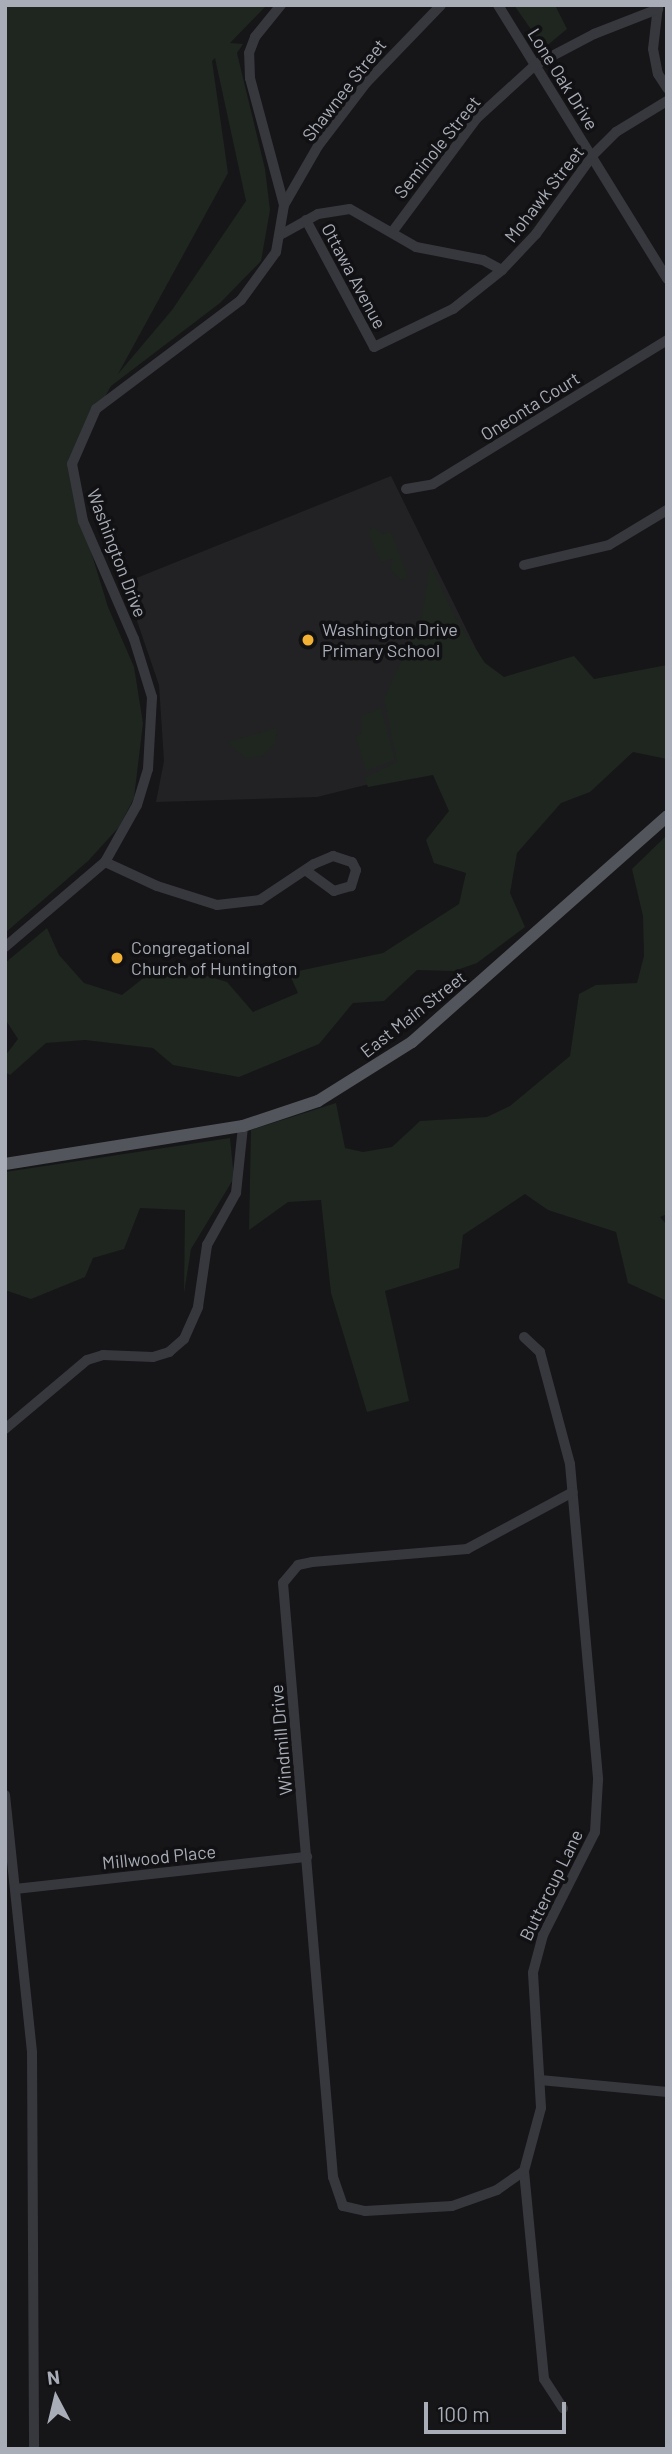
<!DOCTYPE html>
<style>
body{margin:0}
#map{position:relative;width:672px;height:2454px;overflow:hidden;background:#161618;font-family:Barlow,sans-serif}
div>[style]{position:absolute}
[style*='--x']{left:calc(var(--x)*1px);top:calc(var(--y)*1px);width:calc(var(--w)*1px);rotate:calc(var(--a)*1deg)}
.built>*{inset:0;background:#222225}
.green>*{inset:0;background:#1e261f}
.minor>*{height:10px;margin:-5px;padding:0 5px;transform-origin:5px;border-radius:5px;background:#37383d}
.major>*{height:12px;margin:-6px;padding:0 6px;transform-origin:6px;border-radius:6px;background:#53555c}
.dots>*{width:19px;height:19px;translate:-50% -50%;box-sizing:border-box;border:4px solid #111113;border-radius:50%}
span{translate:-50% -50%;white-space:nowrap;text-align:center;line-height:1.15;-webkit-text-stroke:7px #111113;paint-order:stroke}
.street-label{font-size:18px;color:#a8adb8}
.poi-label{font-size:18px;color:#a8adb8}
.left{translate:0 -50%;text-align:left}
.frame{position:absolute;inset:0;border:7px solid #a8adb8;pointer-events:none}
.north{position:absolute;left:21px;top:2363px;width:70px;height:70px;-webkit-text-stroke:5px #111113;paint-order:stroke;rotate:353deg;font-size:19px;font-weight:700;line-height:28px;text-align:center;color:#a8adb8}
.north::after{content:'';display:block;margin:auto;width:24px;height:32px;background:#a8adb8;clip-path:polygon(50% 0,100% 100%,50% 72%,0 100%)}
.scale{position:absolute;left:424px;top:2402px;width:142px;height:32px;box-sizing:border-box;border:4px solid #a8adb8;border-top:0;padding-left:9px;font-size:21px;line-height:24px;white-space:nowrap;color:#a8adb8;-webkit-text-stroke:5px #111113;paint-order:stroke}
</style>
<div id="map">
<div class="built">
<div style="clip-path:polygon(391px 476px,486px 669px,438px 767px,317px 797px,156px 802px,164px 761px,159px 685px,124px 583px)"></div>
</div>
<div class="green">
<div style="clip-path:polygon(evenodd,5px 5px,267px 5px,230px 43px,243px 44px,237px 53px,265px 169px,270px 210px,261px 261px,220px 303px,111px 386px,68px 463px,73px 493px,108px 607px,134px 667px,143px 723px,134px 798px,119px 827px,88px 861px,5px 933px,5px 5px,215px 58px,246px 201px,172px 310px,118px 374px,228px 173px,212px 61px,215px 58px)"></div>
<div style="clip-path:polygon(514px 5px,555px 5px,567px 29px,544px 48px)"></div>
<div style="clip-path:polygon(372px 526px,383px 534px,391px 532px,408px 577px,401px 580px,390px 569px,393px 559px,381px 562px,369px 534px)"></div>
<div style="clip-path:polygon(430px 564px,456px 619px,485px 663px,504px 677px,574px 656px,594px 679px,667px 665px,667px 759px,633px 752px,590px 792px,561px 803px,517px 853px,510px 893px,525px 927px,477px 963px,454px 971px,417px 970px,384px 1001px,353px 1003px,319px 1044px,239px 1077px,173px 1065px,153px 1048px,85px 1040px,46px 1043px,10px 1075px,5px 1072px,5px 1056px,18px 1039px,5px 1019px,5px 963px,47px 928px,59px 955px,84px 983px,122px 995px,156px 968px,188px 970px,227px 982px,253px 1012px,298px 993px,289px 973px,383px 953px,459px 904px,466px 873px,434px 863px,426px 840px,449px 811px,433px 775px,368px 787px,364px 778px,397px 762px,384px 699px,422px 616px)"></div>
<div style="clip-path:polygon(381px 708px,395px 760px,366px 771px,356px 736px,362px 733px,362px 716px)"></div>
<div style="clip-path:polygon(277px 728px,275px 743px,263px 756px,246px 758px,227px 742px)"></div>
<div style="clip-path:polygon(667px 835px,667px 1214px,660px 1217px,667px 1225px,667px 1301px,628px 1283px,616px 1232px,548px 1210px,525px 1194px,463px 1235px,459px 1268px,385px 1291px,409px 1401px,367px 1412px,331px 1293px,321px 1200px,288px 1202px,249px 1230px,251px 1130px,336px 1103px,345px 1148px,363px 1152px,392px 1147px,420px 1121px,487px 1117px,510px 1106px,570px 1056px,579px 994px,596px 985px,637px 983px,644px 956px,643px 916px,632px 869px)"></div>
<div style="clip-path:polygon(230px 1138px,234px 1178px,191px 1249px,184px 1293px,185px 1210px,140px 1208px,124px 1249px,93px 1258px,85px 1277px,31px 1299px,5px 1290px,5px 1172px)"></div>
</div>
<div class="minor">
<div style="--x:498;--y:5;--w:322;--a:58.3"></div>
<div style="--x:658;--y:6;--w:43;--a:96.6"></div>
<div style="--x:653;--y:49;--w:25;--a:79"></div>
<div style="--x:658;--y:74;--w:17;--a:57"></div>
<div style="--x:284;--y:205;--w:68;--a:-60"></div>
<div style="--x:318;--y:146;--w:79;--a:-52.7"></div>
<div style="--x:366;--y:83;--w:108;--a:-46.1"></div>
<div style="--x:306;--y:220;--w:144;--a:61.8"></div>
<div style="--x:374;--y:347;--w:88;--a:-25.7"></div>
<div style="--x:453;--y:309;--w:63;--a:-38.5"></div>
<div style="--x:502;--y:270;--w:50;--a:-46.6"></div>
<div style="--x:536;--y:234;--w:97;--a:-54.2"></div>
<div style="--x:593;--y:155;--w:33;--a:-45"></div>
<div style="--x:616;--y:132;--w:60;--a:-31.3"></div>
<div style="--x:393;--y:231;--w:141;--a:-53.4"></div>
<div style="--x:477;--y:118;--w:79;--a:-42.4"></div>
<div style="--x:535;--y:65;--w:67;--a:-27.7"></div>
<div style="--x:594;--y:34;--w:69;--a:-21.3"></div>
<div style="--x:282;--y:234;--w:41;--a:-29.1"></div>
<div style="--x:318;--y:214;--w:32;--a:-9"></div>
<div style="--x:350;--y:209;--w:76;--a:29.9"></div>
<div style="--x:416;--y:247;--w:68;--a:11"></div>
<div style="--x:483;--y:260;--w:21;--a:28"></div>
<div style="--x:406;--y:489;--w:27;--a:-10"></div>
<div style="--x:433;--y:484;--w:275;--a:-31.6"></div>
<div style="--x:524;--y:565;--w:87;--a:-13.2"></div>
<div style="--x:609;--y:545;--w:68;--a:-31.1"></div>
<div style="--x:105;--y:862;--w:57;--a:24.8"></div>
<div style="--x:157;--y:886;--w:63;--a:17.6"></div>
<div style="--x:217;--y:905;--w:43;--a:-6.6"></div>
<div style="--x:260;--y:900;--w:65;--a:-33.7"></div>
<div style="--x:314;--y:864;--w:21;--a:-23"></div>
<div style="--x:333;--y:856;--w:20;--a:18"></div>
<div style="--x:352;--y:862;--w:9;--a:63"></div>
<div style="--x:356;--y:870;--w:17;--a:107"></div>
<div style="--x:351;--y:886;--w:18;--a:164"></div>
<div style="--x:334;--y:891;--w:34;--a:-144"></div>
<div style="--x:5;--y:947;--w:131;--a:-40.4"></div>
<div style="--x:105;--y:862;--w:65;--a:-60.7"></div>
<div style="--x:137;--y:805;--w:38;--a:-73"></div>
<div style="--x:148;--y:769;--w:72;--a:-86.8"></div>
<div style="--x:152;--y:697;--w:61;--a:-107.2"></div>
<div style="--x:134;--y:639;--w:129;--a:-113.4"></div>
<div style="--x:83;--y:521;--w:58;--a:-100.9"></div>
<div style="--x:72;--y:464;--w:60;--a:-66.4"></div>
<div style="--x:96;--y:409;--w:181;--a:-36.9"></div>
<div style="--x:241;--y:300;--w:59;--a:-53.9"></div>
<div style="--x:276;--y:252;--w:48;--a:-80.3"></div>
<div style="--x:284;--y:205;--w:131;--a:-105"></div>
<div style="--x:250;--y:78;--w:25;--a:-92"></div>
<div style="--x:249;--y:53;--w:17;--a:-69"></div>
<div style="--x:255;--y:37;--w:41;--a:-50.9"></div>
<div style="--x:524;--y:1337;--w:22;--a:43"></div>
<div style="--x:540;--y:1352;--w:116;--a:75"></div>
<div style="--x:570;--y:1464;--w:317;--a:84.9"></div>
<div style="--x:598;--y:1780;--w:52;--a:93.3"></div>
<div style="--x:595;--y:1832;--w:115;--a:116.8"></div>
<div style="--x:543;--y:1935;--w:39;--a:105"></div>
<div style="--x:533;--y:1973;--w:135;--a:86.6"></div>
<div style="--x:541;--y:2108;--w:65;--a:105.1"></div>
<div style="--x:524;--y:2171;--w:209;--a:84.5"></div>
<div style="--x:544;--y:2379;--w:35;--a:57"></div>
<div style="--x:5;--y:1429;--w:107;--a:-40.1"></div>
<div style="--x:87;--y:1360;--w:17;--a:-17"></div>
<div style="--x:103;--y:1355;--w:50;--a:2.3"></div>
<div style="--x:153;--y:1357;--w:17;--a:-17"></div>
<div style="--x:169;--y:1352;--w:20;--a:-41"></div>
<div style="--x:184;--y:1339;--w:35;--a:-66"></div>
<div style="--x:198;--y:1307;--w:63;--a:-81.7"></div>
<div style="--x:207;--y:1245;--w:60;--a:-60.9"></div>
<div style="--x:236;--y:1193;--w:67;--a:-84"></div>
<div style="--x:5;--y:1795;--w:259;--a:84"></div>
<div style="--x:32;--y:2053;--w:396;--a:89.7"></div>
<div style="--x:15;--y:1889;--w:294;--a:-6.3"></div>
<div style="--x:540;--y:2080;--w:128;--a:5.4"></div>
<div style="--x:524;--y:2171;--w:33;--a:145"></div>
<div style="--x:497;--y:2190;--w:48;--a:160.4"></div>
<div style="--x:452;--y:2206;--w:87;--a:176.7"></div>
<div style="--x:365;--y:2211;--w:23;--a:-167"></div>
<div style="--x:343;--y:2206;--w:31;--a:-109"></div>
<div style="--x:333;--y:2177;--w:596;--a:-94.81"></div>
<div style="--x:283;--y:1583;--w:23;--a:-50"></div>
<div style="--x:298;--y:1565;--w:14;--a:-12"></div>
<div style="--x:312;--y:1562;--w:156;--a:-4.8"></div>
<div style="--x:467;--y:1549;--w:120;--a:-28.3"></div>
</div>
<div class="major">
<div style="--x:5;--y:1164;--w:241;--a:-9.1"></div>
<div style="--x:243;--y:1126;--w:79;--a:-18.4"></div>
<div style="--x:318;--y:1101;--w:111;--a:-32.1"></div>
<div style="--x:412;--y:1042;--w:341;--a:-41.5"></div>
</div>
<div class="dots">
<div style="left:308px;top:640px;background:#f2b134"></div>
<div style="left:117px;top:958px;background:#f2b134"></div>
</div>
<div class="street-label">
<span style="left:563px;top:79px;rotate:58deg">Lone Oak Drive</span>
<span style="left:344px;top:90px;rotate:-52deg">Shawnee Street</span>
<span style="left:437px;top:147px;rotate:-51deg">Seminole Street</span>
<span style="left:544px;top:194px;rotate:-52deg">Mohawk Street</span>
<span style="left:354px;top:276px;rotate:62deg">Ottawa Avenue</span>
<span style="left:530px;top:406px;rotate:-32deg">Oneonta Court</span>
<span style="left:117px;top:553px;rotate:69deg">Washington Drive</span>
<span style="left:413px;top:1014px;rotate:-38deg">East Main Street</span>
<span style="left:281px;top:1740px;rotate:-95deg">Windmill Drive</span>
<span style="left:159px;top:1857px;rotate:-6deg">Millwood Place</span>
<span style="left:551px;top:1885px;rotate:-64deg">Buttercup Lane</span>
</div>
<div class="poi-label">
<span class="left" style="left:322px;top:640px">Washington Drive<br>Primary School</span>
<span class="left" style="left:131px;top:958px">Congregational<br>Church of Huntington</span>
</div>
<div class="frame"></div>
<div class="north">N</div>
<div class="scale">100 m</div>
</div>
